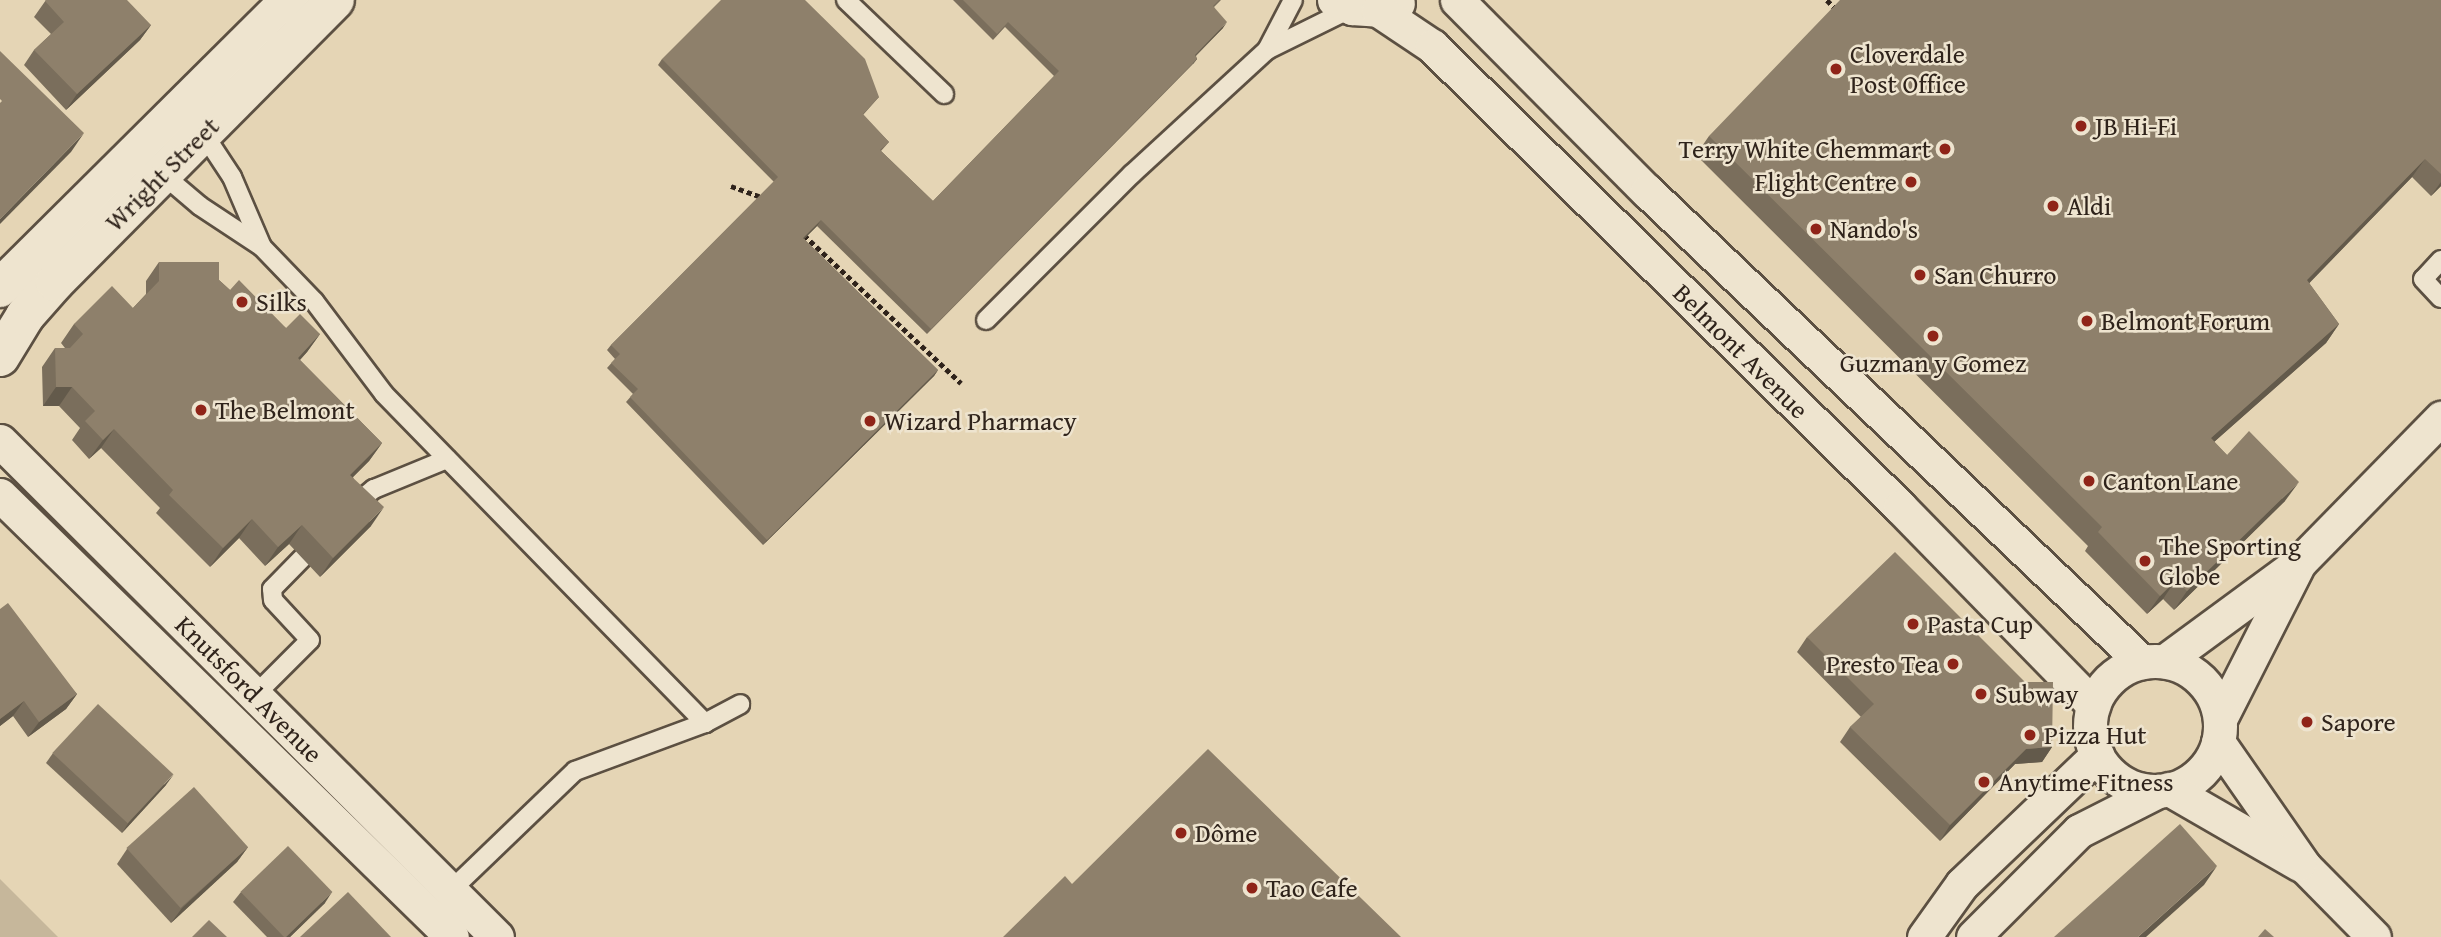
<!DOCTYPE html>
<meta charset="utf-8">
<style>
body{margin:0}
#map{position:relative;width:2441px;height:937px;overflow:hidden;background:#e5d5b5;font-family:"Gentium Book Plus",serif}
div>[style]{position:absolute}
[style*='--x']{left:calc(var(--x)*1px);top:calc(var(--y)*1px);width:calc(var(--w)*1px);rotate:calc(var(--a)*1deg)}
.green>*{inset:0;background:#c6b79b}
.path>*{height:4.5px;margin-top:-2.25px;transform-origin:0;background:repeating-linear-gradient(90deg,#2f231b 0 5px,transparent 0 8.5px)}
.roads{filter:drop-shadow(2px 0 #5c5042) drop-shadow(-2px 0 #5c5042) drop-shadow(0 2px #5c5042) drop-shadow(0 -2px #5c5042)}
.service>*{height:18px;margin:-9px;padding:0 9px;transform-origin:9px;border-radius:9px;background:#eee4cf}
.minor>*{height:33px;margin:-16.5px;padding:0 16.5px;transform-origin:16.5px;border-radius:16.5px;background:#eee4cf}
.minor>.ring{margin:-16.5px;padding:0;box-sizing:content-box;background:none;border:33px solid #eee4cf;border-radius:50%}
.tertiary>*{height:38px;margin:-19px;padding:0 19px;transform-origin:19px;border-radius:19px;background:#eee4cf}
.wall>*{inset:0;background:#7a6e5c}
.shaded-wall>*{inset:0;background:#635a4b;transform-origin:0 0}
.building>*{inset:0;background:#8e806b;transform-origin:0 0}
.dots>*{width:19px;height:19px;translate:-50% -50%;box-sizing:border-box;border:4px solid #eee4cf;border-radius:50%}
span{translate:-50% -50%;white-space:nowrap;text-align:center;line-height:1.15;-webkit-text-stroke:5px #eee4cf;paint-order:stroke}
.poi-label{font-size:26px;color:#2f231b}
.left{translate:0 -50%;text-align:left}
.right{translate:-100% -50%;text-align:right}
.street-label{font-size:26px;color:#2f231b}
</style>
<div id="map">
<div class="green">
<div style="clip-path:polygon(0 879px,58px 937px,0 937px)"></div>
</div>
<div class="path">
<div style="--x:1827;--y:0;--w:13;--a:45"></div>
<div style="--x:731;--y:186;--w:35;--a:20"></div>
<div style="--x:804;--y:235;--w:216;--a:43.3"></div>
</div>
<div class="roads">
<div class="service">
<div style="--x:846;--y:0;--w:136;--a:43.8"></div>
<div style="--x:1267;--y:50;--w:56;--a:-62.5"></div>
<div style="--x:201;--y:130;--w:56;--a:56.6"></div>
<div style="--x:232;--y:177;--w:76;--a:66.8"></div>
<div style="--x:160;--y:172;--w:52;--a:40.4"></div>
<div style="--x:200;--y:206;--w:74;--a:33.5"></div>
<div style="--x:262;--y:247;--w:75;--a:46.1"></div>
<div style="--x:314;--y:301;--w:116;--a:53"></div>
<div style="--x:384;--y:394;--w:460;--a:45.7"></div>
<div style="--x:2441;--y:260;--w:26;--a:133"></div>
<div style="--x:2423;--y:279;--w:26;--a:47"></div>
<div style="--x:986;--y:320;--w:206;--a:-45"></div>
<div style="--x:1132;--y:174;--w:183;--a:-42.6"></div>
<div style="--x:1267;--y:50;--w:95;--a:-26.3"></div>
<div style="--x:351;--y:508;--w:30;--a:-40"></div>
<div style="--x:374;--y:489;--w:79;--a:-22.3"></div>
<div style="--x:251;--y:699;--w:83;--a:-45"></div>
<div style="--x:310;--y:640;--w:54;--a:-132.8"></div>
<div style="--x:273;--y:600;--w:11;--a:-95"></div>
<div style="--x:272;--y:589;--w:67;--a:-45.6"></div>
<div style="--x:446;--y:895;--w:179;--a:-43.9"></div>
<div style="--x:575;--y:771;--w:139;--a:-20.3"></div>
<div style="--x:705;--y:723;--w:40;--a:-28"></div>
</div>
<div class="minor">
<div style="--x:1334;--y:0;--w:20;--a:24"></div>
<div style="--x:1352;--y:8;--w:26;--a:4"></div>
<div style="--x:1378;--y:10;--w:21;--a:-19"></div>
<div style="--x:1457;--y:0;--w:269;--a:45.2"></div>
<div style="--x:1647;--y:191;--w:683;--a:43.58"></div>
<div style="--x:1378;--y:10;--w:65;--a:33.7"></div>
<div style="--x:1432;--y:46;--w:657;--a:44.57"></div>
<div style="--x:1900;--y:507;--w:277;--a:45.7"></div>
<div style="--x:0;--y:441;--w:702;--a:44.94"></div>
<div style="--x:0;--y:495;--w:632;--a:44.36"></div>
<div style="--x:2165;--y:661;--w:167;--a:-36.3"></div>
<div style="--x:2300;--y:562;--w:202;--a:-45.6"></div>
<div class="ring" style="left:2090px;top:661px;width:97px;height:97px"></div>
<div style="--x:2220;--y:719;--w:170;--a:-63.1"></div>
<div style="--x:2218;--y:742;--w:152;--a:55.2"></div>
<div style="--x:2305;--y:867;--w:98;--a:45.4"></div>
<div style="--x:2169;--y:789;--w:150;--a:30"></div>
<div style="--x:1924;--y:937;--w:65;--a:-54.4"></div>
<div style="--x:1962;--y:884;--w:187;--a:-43.7"></div>
<div style="--x:1973;--y:937;--w:150;--a:-45"></div>
<div style="--x:2079;--y:831;--w:89;--a:-26.9"></div>
</div>
<div class="tertiary">
<div style="--x:0;--y:288;--w:409;--a:-44.8"></div>
<div style="--x:0;--y:357;--w:48;--a:-58.6"></div>
<div style="--x:25;--y:316;--w:45;--a:-48.6"></div>
<div style="--x:55;--y:282;--w:397;--a:-45.2"></div>
</div>
</div>
<div class="wall">
<div style="clip-path:polygon(46px 0,151px 25px,140px 40px,66px 110px,24px 65px,34px 50px,51px 34px,34px 17px)"></div>
<div style="clip-path:polygon(953px 0,1221px 0,1214px 7px,1223px 28px,1196px 56px,1197px 59px,1193px 64px,927px 334px,817px 226px,804px 239px,938px 370px,934px 376px,763px 545px,626px 402px,633px 394px,607px 368px,615px 359px,607px 350px,611px 345px,774px 182px,658px 65px,662px 59px,879px 97px,863px 115px,889px 142px,881px 151px,933px 201px,1054px 76px,1005px 27px,993px 40px)"></div>
<div style="clip-path:polygon(2441px 0,2441px 186px,2431px 196px,2412px 177px,2309px 283px,2339px 324px,2326px 343px,2214px 442px,2227px 455px,2285px 501px,2174px 610px,2163px 599px,2147px 614px,2085px 551px,2088px 546px,1696px 155px,1709px 136px)"></div>
<div style="clip-path:polygon(159px 262px,219px 280px,230px 290px,286px 328px,320px 334px,307px 352px,300px 360px,382px 443px,369px 461px,353px 477px,371px 526px,320px 577px,289px 544px,265px 566px,239px 538px,210px 567px,156px 513px,160px 508px,101px 448px,89px 459px,72px 440px,80px 428px,59px 406px,43px 406px,42px 367px,55px 348px,65px 348px,61px 343px,74px 324px,133px 308px,146px 294px,146px 281px)"></div>
<div style="clip-path:polygon(0 609px,77px 694px,66px 709px,28px 737px,13px 716px,0 726px)"></div>
<div style="clip-path:polygon(1807px 637px,2052px 747px,2042px 762px,2015px 764px,1940px 841px,1840px 742px,1850px 727px,1861px 717px,1797px 652px)"></div>
<div style="clip-path:polygon(53px 753px,166px 785px,122px 833px,46px 763px)"></div>
<div style="clip-path:polygon(248px 847px,237px 862px,171px 923px,117px 864px,127px 849px)"></div>
<div style="clip-path:polygon(241px 892px,325px 903px,290px 937px,267px 937px,233px 902px)"></div>
</div>
<div class="shaded-wall">
<div style="clip-path:polygon(1227px 22px,1223px 28px,1191px 60px,1195px 55px)"></div>
<div style="clip-path:polygon(151px 25px,140px 40px,66px 110px,77px 94px)"></div>
<div style="left:1197px;top:59px;width:6px;height:379px;rotate:129deg"></div>
<div style="clip-path:polygon(84px 133px,71px 152px,0 224px,0 219px)"></div>
<div style="clip-path:polygon(2425px 159px,2412px 177px,2294px 299px,2307px 280px)"></div>
<div style="clip-path:polygon(2441px 182px,2441px 186px,2431px 196px)"></div>
<div style="clip-path:polygon(821px 220px,817px 226px,799px 244px,803px 238px)"></div>
<div style="clip-path:polygon(2339px 324px,2326px 343px,2197px 457px,2211px 438px)"></div>
<div style="clip-path:polygon(320px 334px,307px 352px,285px 376px,298px 358px)"></div>
<div style="clip-path:polygon(938px 370px,934px 376px,763px 545px,767px 540px)"></div>
<div style="clip-path:polygon(56px 387px,72px 387px,59px 406px,43px 406px)"></div>
<div style="clip-path:polygon(114px 429px,101px 448px,89px 459px,103px 440px)"></div>
<div style="clip-path:polygon(382px 443px,369px 461px,337px 493px,350px 475px)"></div>
<div style="clip-path:polygon(2299px 482px,2285px 501px,2174px 610px,2187px 591px)"></div>
<div style="clip-path:polygon(384px 507px,371px 526px,320px 577px,333px 558px)"></div>
<div style="clip-path:polygon(252px 519px,239px 538px,210px 567px,223px 548px)"></div>
<div style="clip-path:polygon(302px 525px,289px 544px,265px 566px,278px 547px)"></div>
<div style="clip-path:polygon(2176px 580px,2163px 599px,2147px 614px,2160px 596px)"></div>
<div style="clip-path:polygon(77px 694px,66px 709px,28px 737px,39px 722px)"></div>
<div style="clip-path:polygon(24px 701px,13px 716px,0 726px,0 719px)"></div>
<div style="clip-path:polygon(2052px 747px,2042px 762px,2015px 764px,1940px 841px,1950px 825px,2026px 749px)"></div>
<div style="clip-path:polygon(174px 774px,166px 785px,122px 833px,129px 822px)"></div>
<div style="clip-path:polygon(248px 847px,237px 862px,171px 923px,182px 908px)"></div>
<div style="clip-path:polygon(2217px 866px,2204px 885px,2146px 937px,2138px 937px)"></div>
<div style="clip-path:polygon(332px 892px,325px 903px,290px 937px,286px 937px)"></div>
</div>
<div class="building">
<div style="clip-path:polygon(46px 0,127px 0,151px 25px,77px 94px,34px 50px,64px 22px,45px 1px)"></div>
<div style="clip-path:polygon(721px 0,805px 0,865px 59px,879px 97px,863px 114px,889px 142px,880px 150px,933px 201px,1059px 71px,1008px 22px,997px 34px,963px 0,1219px 0,1213px 6px,1227px 22px,1195px 55px,1197px 59px,931px 329px,821px 220px,803px 238px,938px 370px,767px 540px,630px 397px,638px 389px,611px 363px,620px 354px,611px 345px,778px 177px,662px 59px)"></div>
<div style="clip-path:polygon(1840px 0,2441px 0,2441px 174px,2425px 159px,2307px 280px,2339px 324px,2211px 438px,2227px 455px,2249px 431px,2299px 482px,2187px 591px,2176px 580px,2160px 596px,2098px 532px,2102px 527px,1709px 136px)"></div>
<div style="clip-path:polygon(0 51px,84px 133px,0 219px,0 103px,2px 101px,0 99px)"></div>
<div style="clip-path:polygon(159px 262px,219px 262px,219px 280px,230px 290px,239px 280px,286px 328px,300px 314px,320px 334px,298px 358px,382px 443px,350px 475px,384px 507px,333px 558px,302px 525px,278px 547px,252px 519px,223px 548px,169px 495px,173px 490px,114px 429px,103px 440px,85px 421px,95px 411px,72px 387px,56px 387px,55px 348px,70px 348px,83px 334px,74px 324px,112px 286px,133px 308px,159px 281px)"></div>
<div style="clip-path:polygon(1895px 552px,2025px 682px,2053px 682px,2052px 747px,2026px 749px,1950px 825px,1850px 727px,1874px 704px,1807px 637px)"></div>
<div style="clip-path:polygon(8px 603px,77px 694px,39px 722px,24px 701px,0 719px,0 609px)"></div>
<div style="left:98px;top:704px;width:103px;height:67px;rotate:43deg"></div>
<div style="clip-path:polygon(1208px 749px,1401px 937px,1003px 937px,1065px 876px,1072px 884px)"></div>
<div style="left:194px;top:787px;width:81px;height:91px;rotate:48deg"></div>
<div style="clip-path:polygon(2180px 824px,2217px 866px,2138px 937px,2054px 937px)"></div>
<div style="left:288px;top:846px;width:64px;height:66px;rotate:46deg"></div>
<div style="clip-path:polygon(348px 892px,391px 937px,300px 937px)"></div>
<div style="clip-path:polygon(209px 920px,227px 937px,192px 937px)"></div>
<div style="clip-path:polygon(2265px 929px,2274px 937px,2258px 937px)"></div>
</div>
<div class="dots">
<div style="left:1836px;top:69px;background:#8f2418"></div>
<div style="left:2081px;top:126px;background:#8f2418"></div>
<div style="left:1945px;top:149px;background:#8f2418"></div>
<div style="left:1911px;top:182px;background:#8f2418"></div>
<div style="left:2053px;top:206px;background:#8f2418"></div>
<div style="left:1816px;top:229px;background:#8f2418"></div>
<div style="left:1920px;top:275px;background:#8f2418"></div>
<div style="left:242px;top:302px;background:#8f2418"></div>
<div style="left:2087px;top:321px;background:#8f2418"></div>
<div style="left:1933px;top:336px;background:#8f2418"></div>
<div style="left:201px;top:410px;background:#8f2418"></div>
<div style="left:870px;top:421px;background:#8f2418"></div>
<div style="left:2089px;top:481px;background:#8f2418"></div>
<div style="left:2145px;top:561px;background:#8f2418"></div>
<div style="left:1913px;top:624px;background:#8f2418"></div>
<div style="left:1953px;top:664px;background:#8f2418"></div>
<div style="left:1981px;top:694px;background:#8f2418"></div>
<div style="left:2307px;top:722px;background:#8f2418"></div>
<div style="left:2030px;top:735px;background:#8f2418"></div>
<div style="left:1984px;top:782px;background:#8f2418"></div>
<div style="left:1181px;top:833px;background:#8f2418"></div>
<div style="left:1252px;top:888px;background:#8f2418"></div>
</div>
<div class="poi-label">
<span class="left" style="left:1850px;top:69px">Cloverdale<br>Post Office</span>
<span class="left" style="left:2095px;top:126px">JB Hi-Fi</span>
<span class="right" style="left:1931px;top:149px">Terry White Chemmart</span>
<span class="right" style="left:1897px;top:182px">Flight Centre</span>
<span class="left" style="left:2067px;top:206px">Aldi</span>
<span class="left" style="left:1830px;top:229px">Nando's</span>
<span class="left" style="left:1934px;top:275px">San Churro</span>
<span class="left" style="left:256px;top:302px">Silks</span>
<span class="left" style="left:2101px;top:321px">Belmont Forum</span>
<span style="left:1933px;top:363px">Guzman y Gomez</span>
<span class="left" style="left:215px;top:410px">The Belmont</span>
<span class="left" style="left:884px;top:421px">Wizard Pharmacy</span>
<span class="left" style="left:2103px;top:481px">Canton Lane</span>
<span class="left" style="left:2159px;top:561px">The Sporting<br>Globe</span>
<span class="left" style="left:1927px;top:624px">Pasta Cup</span>
<span class="right" style="left:1939px;top:664px">Presto Tea</span>
<span class="left" style="left:1995px;top:694px">Subway</span>
<span class="left" style="left:2321px;top:722px">Sapore</span>
<span class="left" style="left:2044px;top:735px">Pizza Hut</span>
<span class="left" style="left:1998px;top:782px">Anytime Fitness</span>
<span class="left" style="left:1195px;top:833px">Dôme</span>
<span class="left" style="left:1266px;top:888px">Tao Cafe</span>
</div>
<div class="street-label">
<span style="left:162px;top:174px;rotate:-45deg">Wright Street</span>
<span style="left:1741px;top:351px;rotate:45deg">Belmont Avenue</span>
<span style="left:249px;top:689px;rotate:45deg">Knutsford Avenue</span>
</div>
</div>
